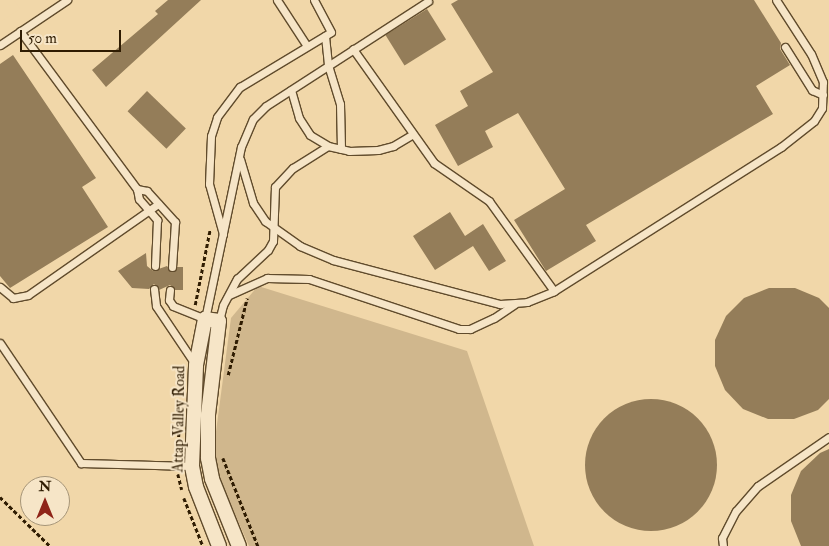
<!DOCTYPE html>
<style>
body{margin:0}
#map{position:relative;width:829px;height:546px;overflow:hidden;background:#f1d7a9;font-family:"IM FELL Double Pica",serif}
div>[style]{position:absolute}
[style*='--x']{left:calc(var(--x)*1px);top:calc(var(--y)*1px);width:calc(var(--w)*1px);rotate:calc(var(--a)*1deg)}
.green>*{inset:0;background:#d0b78d}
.pier>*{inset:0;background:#f1d7a9}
.building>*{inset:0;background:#947d59;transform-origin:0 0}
.round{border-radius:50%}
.path>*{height:2.5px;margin-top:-1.25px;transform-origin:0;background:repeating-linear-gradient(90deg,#2f1c02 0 4px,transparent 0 6.5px)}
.roads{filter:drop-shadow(1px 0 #604b2c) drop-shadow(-1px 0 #604b2c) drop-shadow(0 1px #604b2c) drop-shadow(0 -1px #604b2c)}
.lane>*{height:7px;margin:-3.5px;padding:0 3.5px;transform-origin:3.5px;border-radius:3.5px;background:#f6e5c7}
.street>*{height:14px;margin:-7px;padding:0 7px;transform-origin:7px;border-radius:7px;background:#f6e5c7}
span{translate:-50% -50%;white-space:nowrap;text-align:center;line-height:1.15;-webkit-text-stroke:4px #f6e5c7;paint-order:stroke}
.street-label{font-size:15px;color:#2f1c02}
.north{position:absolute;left:20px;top:476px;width:50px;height:50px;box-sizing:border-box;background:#f6e5c7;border:1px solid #a69578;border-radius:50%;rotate:0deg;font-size:14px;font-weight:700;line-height:20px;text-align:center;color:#2f1c02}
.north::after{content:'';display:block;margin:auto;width:18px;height:22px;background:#8f2418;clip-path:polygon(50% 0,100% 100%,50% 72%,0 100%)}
.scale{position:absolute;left:20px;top:30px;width:101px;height:22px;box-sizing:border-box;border:2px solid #2f1c02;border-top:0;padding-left:6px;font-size:15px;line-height:18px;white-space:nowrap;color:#2f1c02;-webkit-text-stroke:4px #f6e5c7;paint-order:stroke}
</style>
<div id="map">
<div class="green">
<div style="clip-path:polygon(258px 286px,467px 351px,534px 546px,249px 546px,212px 462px,231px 318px)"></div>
</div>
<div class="pier">
<div style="clip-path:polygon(0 0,14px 0,20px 9px,0 22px)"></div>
</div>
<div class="building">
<div style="clip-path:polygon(168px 0,201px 0,106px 87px,92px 70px,158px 14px,155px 11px)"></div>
<div style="clip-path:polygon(458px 0,754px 0,781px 43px,780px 49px,790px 65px,756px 86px,773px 114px,586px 225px,596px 241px,546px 271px,514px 220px,565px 189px,518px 113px,485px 131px,493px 147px,458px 166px,435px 125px,468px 106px,460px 91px,493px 72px,451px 4px)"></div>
<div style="left:427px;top:9px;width:36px;height:49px;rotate:58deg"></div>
<div style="clip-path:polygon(13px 55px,96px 178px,82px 187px,108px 227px,10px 288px,0 276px,0 64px)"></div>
<div style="left:147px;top:91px;width:54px;height:28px;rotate:44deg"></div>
<div style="clip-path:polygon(450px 212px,465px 236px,483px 224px,506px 261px,489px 271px,473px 246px,435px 270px,413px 236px)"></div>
<div style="clip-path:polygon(146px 253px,147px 266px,153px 271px,167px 266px,172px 272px,177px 267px,183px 267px,183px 290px,175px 290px,170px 285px,159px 290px,154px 284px,149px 289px,132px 288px,118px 271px)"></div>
<div style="clip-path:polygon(769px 288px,795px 288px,819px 298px,829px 308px,829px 399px,818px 410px,794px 419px,768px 419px,743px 409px,725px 390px,715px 366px,715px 340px,726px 316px,744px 298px)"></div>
<div class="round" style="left:585px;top:399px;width:132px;height:132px"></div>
<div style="clip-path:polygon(829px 449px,829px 546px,801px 546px,791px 521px,791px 495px,801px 471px,820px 453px)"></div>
</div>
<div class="path">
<div style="--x:195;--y:305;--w:77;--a:-78.8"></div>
<div style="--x:228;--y:375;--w:79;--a:-76.1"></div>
<div style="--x:177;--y:456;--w:32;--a:-86"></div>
<div style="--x:223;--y:458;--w:95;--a:68.3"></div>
<div style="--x:178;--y:474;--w:16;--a:76"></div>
<div style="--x:0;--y:497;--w:70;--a:44.4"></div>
<div style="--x:184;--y:498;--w:52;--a:68.4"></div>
</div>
<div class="roads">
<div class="lane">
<div style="--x:277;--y:0;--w:55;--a:56.9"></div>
<div style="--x:20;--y:31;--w:197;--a:53.5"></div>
<div style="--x:137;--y:189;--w:10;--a:79"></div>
<div style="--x:139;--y:199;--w:28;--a:49"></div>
<div style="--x:157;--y:220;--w:46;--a:92.5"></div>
<div style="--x:325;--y:36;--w:29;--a:84"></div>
<div style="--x:328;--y:65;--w:41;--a:72.9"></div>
<div style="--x:340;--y:104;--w:45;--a:88.7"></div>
<div style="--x:0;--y:45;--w:81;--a:-33.9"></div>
<div style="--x:785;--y:47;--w:51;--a:57.9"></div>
<div style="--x:812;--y:90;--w:12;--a:24"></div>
<div style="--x:353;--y:49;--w:140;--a:54.6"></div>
<div style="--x:434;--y:163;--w:67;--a:34.6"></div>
<div style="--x:489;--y:201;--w:111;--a:54.2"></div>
<div style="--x:291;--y:90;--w:29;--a:74"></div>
<div style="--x:299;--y:118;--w:20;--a:57"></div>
<div style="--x:310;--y:135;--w:21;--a:31"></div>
<div style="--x:328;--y:146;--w:22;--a:13"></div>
<div style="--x:349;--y:151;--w:29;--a:-2"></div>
<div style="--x:378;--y:150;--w:16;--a:-15"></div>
<div style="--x:393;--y:146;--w:23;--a:-31"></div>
<div style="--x:240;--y:159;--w:46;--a:73.5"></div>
<div style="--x:253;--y:203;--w:22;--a:56"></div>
<div style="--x:265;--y:221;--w:43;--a:35.5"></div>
<div style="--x:300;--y:246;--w:36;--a:23"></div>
<div style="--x:333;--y:260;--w:173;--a:14.8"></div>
<div style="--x:500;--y:304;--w:27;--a:-4"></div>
<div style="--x:527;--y:302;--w:29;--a:-22"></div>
<div style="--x:554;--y:291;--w:269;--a:-32.4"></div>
<div style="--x:781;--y:147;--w:42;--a:-38.2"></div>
<div style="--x:814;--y:121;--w:15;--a:-58"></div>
<div style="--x:822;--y:108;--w:26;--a:-88"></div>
<div style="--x:823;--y:82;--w:30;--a:-113"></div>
<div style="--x:811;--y:54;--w:64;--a:-122.9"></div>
<div style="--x:137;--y:189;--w:10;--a:11"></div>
<div style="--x:147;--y:191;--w:42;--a:47.9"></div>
<div style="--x:175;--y:222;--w:45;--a:93.8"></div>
<div style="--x:223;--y:234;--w:52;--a:-105.6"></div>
<div style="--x:209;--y:184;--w:48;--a:-87.6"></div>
<div style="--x:211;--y:136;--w:20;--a:-72"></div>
<div style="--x:217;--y:117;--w:38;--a:-53"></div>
<div style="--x:240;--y:87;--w:106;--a:-31.1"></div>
<div style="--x:331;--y:32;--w:36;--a:-118"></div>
<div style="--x:0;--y:287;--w:17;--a:40"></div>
<div style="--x:13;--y:298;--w:15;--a:-11"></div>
<div style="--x:28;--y:295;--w:159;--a:-35"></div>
<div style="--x:154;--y:289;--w:17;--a:83"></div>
<div style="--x:156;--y:306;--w:70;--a:56.1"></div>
<div style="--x:170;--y:290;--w:10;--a:96"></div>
<div style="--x:169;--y:300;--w:7;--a:56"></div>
<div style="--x:173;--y:306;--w:35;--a:22"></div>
<div style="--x:205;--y:319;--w:176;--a:-78.2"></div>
<div style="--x:241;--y:147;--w:30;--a:-67"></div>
<div style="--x:253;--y:119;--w:18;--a:-45"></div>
<div style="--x:266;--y:106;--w:193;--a:-32.9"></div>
<div style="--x:229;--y:295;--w:42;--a:-24.1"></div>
<div style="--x:267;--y:278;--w:42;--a:1.4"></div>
<div style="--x:309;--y:279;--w:158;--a:18.4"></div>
<div style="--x:459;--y:329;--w:11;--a:0"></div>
<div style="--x:470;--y:329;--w:26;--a:-25"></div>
<div style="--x:494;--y:318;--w:25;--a:-34"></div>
<div style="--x:219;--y:321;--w:16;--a:-76"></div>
<div style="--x:223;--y:305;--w:30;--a:-62"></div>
<div style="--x:237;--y:279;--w:42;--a:-43.1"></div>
<div style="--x:268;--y:250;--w:10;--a:-61"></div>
<div style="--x:273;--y:241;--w:54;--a:-87.9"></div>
<div style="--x:275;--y:187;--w:26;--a:-47"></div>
<div style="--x:293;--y:168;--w:41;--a:-32.2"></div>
<div style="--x:0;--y:343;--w:145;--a:56"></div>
<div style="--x:81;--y:463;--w:111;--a:1.5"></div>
<div style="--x:723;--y:546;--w:8;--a:-97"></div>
<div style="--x:722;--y:538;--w:30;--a:-63"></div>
<div style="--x:736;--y:511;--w:33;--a:-49"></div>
<div style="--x:758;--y:486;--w:86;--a:-34.6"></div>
</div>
<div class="street">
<div style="--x:219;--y:546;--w:63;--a:-111.3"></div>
<div style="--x:196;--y:487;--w:21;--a:-101"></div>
<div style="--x:192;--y:466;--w:101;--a:-87.7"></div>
<div style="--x:196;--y:365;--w:47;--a:-78.9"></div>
<div style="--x:205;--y:319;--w:14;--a:8"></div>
<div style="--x:219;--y:321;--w:95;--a:96.7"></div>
<div style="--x:208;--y:415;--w:43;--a:90"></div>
<div style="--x:208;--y:458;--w:21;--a:79"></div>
<div style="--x:212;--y:479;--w:72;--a:68.1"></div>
</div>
</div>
<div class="street-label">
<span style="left:179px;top:419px;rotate:-89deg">Attap Valley Road</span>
</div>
<div class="north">N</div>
<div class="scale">50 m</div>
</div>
